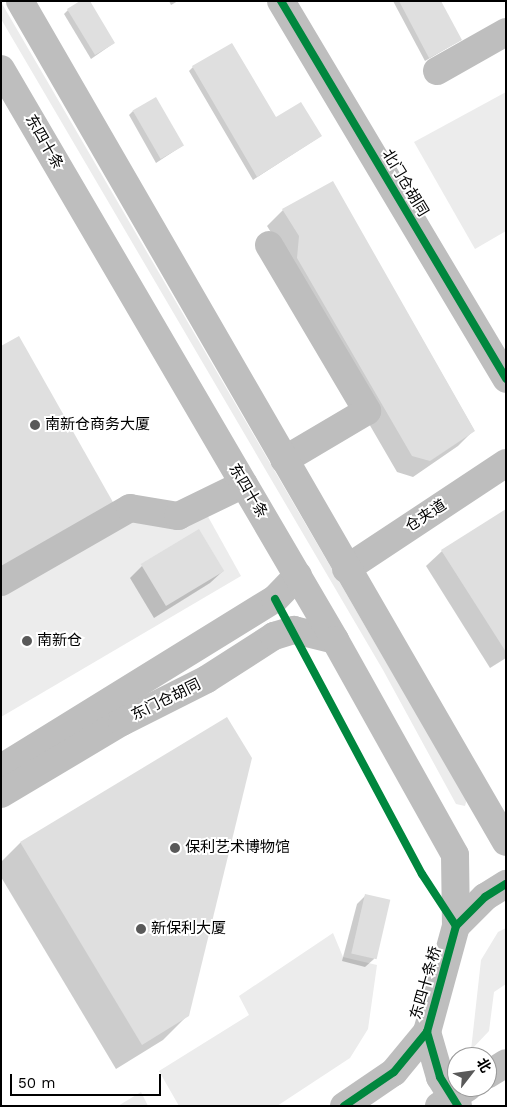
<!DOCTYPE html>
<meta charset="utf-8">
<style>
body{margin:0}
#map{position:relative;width:507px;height:1107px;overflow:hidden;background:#fff;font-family:"Work Sans","Noto Sans SC",sans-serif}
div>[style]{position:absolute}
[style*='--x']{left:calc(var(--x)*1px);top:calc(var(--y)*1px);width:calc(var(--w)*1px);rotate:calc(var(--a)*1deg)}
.green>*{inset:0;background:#ececec}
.shadow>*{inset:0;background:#0003}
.building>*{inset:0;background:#dfdfdf;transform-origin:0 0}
.minor>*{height:28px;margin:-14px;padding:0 14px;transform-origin:14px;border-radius:14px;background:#bebebe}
.major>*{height:28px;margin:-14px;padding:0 14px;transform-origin:14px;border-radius:14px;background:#bebebe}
.cycleway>*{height:8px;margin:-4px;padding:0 4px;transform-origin:4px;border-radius:4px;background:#00873e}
.dots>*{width:14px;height:14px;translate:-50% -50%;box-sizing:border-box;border:2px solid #fff;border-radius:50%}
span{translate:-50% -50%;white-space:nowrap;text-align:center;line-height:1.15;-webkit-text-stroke:4px #fff;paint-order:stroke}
.street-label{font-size:15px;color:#000}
.poi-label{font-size:15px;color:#000}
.left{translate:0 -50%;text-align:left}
.frame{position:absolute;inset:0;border:2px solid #000;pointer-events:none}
.north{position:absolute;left:447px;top:1047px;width:50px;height:50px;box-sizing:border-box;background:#fff;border:1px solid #999;border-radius:50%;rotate:60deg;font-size:14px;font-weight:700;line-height:20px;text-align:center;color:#000}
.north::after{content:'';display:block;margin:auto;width:18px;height:22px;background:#595959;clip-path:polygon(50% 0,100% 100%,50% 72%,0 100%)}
.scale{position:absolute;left:10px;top:1074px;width:151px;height:22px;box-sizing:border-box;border:2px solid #000;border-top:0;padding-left:6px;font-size:15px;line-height:18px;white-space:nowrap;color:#000;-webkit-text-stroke:4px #fff;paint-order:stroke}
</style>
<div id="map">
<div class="green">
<div style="clip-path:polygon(1px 2px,389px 667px,468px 795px,465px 806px,456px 804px,383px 670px,1px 19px)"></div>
<div style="clip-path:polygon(506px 92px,506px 231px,475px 249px,414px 142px)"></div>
<div style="clip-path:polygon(206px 513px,241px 576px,1px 717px,1px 596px,130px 514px)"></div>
<div style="clip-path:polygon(506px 928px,506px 984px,494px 992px,489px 1031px,471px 1050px,481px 960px,498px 932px)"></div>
<div style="clip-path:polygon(333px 933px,343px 957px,377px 965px,368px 1029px,350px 1058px,277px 1106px,179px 1106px,159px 1071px,249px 1015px,239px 996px)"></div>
<div style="clip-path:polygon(141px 1092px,148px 1106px,118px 1106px)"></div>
</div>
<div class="shadow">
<div style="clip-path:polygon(169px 1px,178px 1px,171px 5px)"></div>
<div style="clip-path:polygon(393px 1px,440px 1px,461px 40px,425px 61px)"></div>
<div style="clip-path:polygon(68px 10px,114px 43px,91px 59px,64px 14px)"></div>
<div style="clip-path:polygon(193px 67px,275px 119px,321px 136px,253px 180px,189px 71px)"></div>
<div style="clip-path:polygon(133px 111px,182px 146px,156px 163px,129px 115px)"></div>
<div style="clip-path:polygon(333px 183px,474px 430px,458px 446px,413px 477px,397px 472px,282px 274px,284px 253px,267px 226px,283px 210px)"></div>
<div style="clip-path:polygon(506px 510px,506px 658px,490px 668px,426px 566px,442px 551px)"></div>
<div style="clip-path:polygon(142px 566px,223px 571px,210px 583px,154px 618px,130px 578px)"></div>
<div style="clip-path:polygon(226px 719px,188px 1015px,163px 1040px,116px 1069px,1px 877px,1px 862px,20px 843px)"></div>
<div style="clip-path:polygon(366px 895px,374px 959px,365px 967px,342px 961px,357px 904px)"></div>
</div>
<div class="building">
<div style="clip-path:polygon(80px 1px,90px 1px,115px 43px,95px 55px,67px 9px)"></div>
<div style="clip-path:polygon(399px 1px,441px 1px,462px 40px,429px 58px)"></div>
<div style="clip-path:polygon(232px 43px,276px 117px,301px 102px,322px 136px,257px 177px,192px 66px)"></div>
<div style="left:156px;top:97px;width:56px;height:27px;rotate:60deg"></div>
<div style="clip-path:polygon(333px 181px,475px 431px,430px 461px,412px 456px,297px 258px,299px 236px,282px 209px)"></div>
<div style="clip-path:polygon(19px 336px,114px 504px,1px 568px,1px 346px)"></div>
<div style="clip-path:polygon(506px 509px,506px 652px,441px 550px)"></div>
<div style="left:199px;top:529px;width:49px;height:68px;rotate:59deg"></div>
<div style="clip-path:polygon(227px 717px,252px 758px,189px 1016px,142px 1045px,20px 842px)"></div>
<div style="left:365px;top:894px;width:26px;height:61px;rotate:13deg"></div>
</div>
<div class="minor">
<div style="--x:281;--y:1;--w:440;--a:59.2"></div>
<div style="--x:437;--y:71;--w:79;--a:-29.5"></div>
<div style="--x:269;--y:245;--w:193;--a:59.4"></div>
<div style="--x:367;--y:411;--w:96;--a:149.4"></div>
<div style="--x:346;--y:569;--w:192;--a:-33.5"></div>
<div style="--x:1;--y:582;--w:149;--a:-29.8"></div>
<div style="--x:130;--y:508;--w:49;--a:9.5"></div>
<div style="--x:178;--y:516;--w:73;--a:-25.9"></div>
<div style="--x:1;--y:768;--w:322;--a:-31.7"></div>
<div style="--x:275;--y:599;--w:33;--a:-46"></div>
<div style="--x:1;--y:794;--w:141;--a:-30.8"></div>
<div style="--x:122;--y:722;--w:95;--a:-26.8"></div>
<div style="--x:207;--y:679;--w:80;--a:-32.7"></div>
<div style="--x:274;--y:636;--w:21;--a:-17"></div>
<div style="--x:294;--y:630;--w:42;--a:13.7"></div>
<div style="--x:487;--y:1075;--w:22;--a:-32"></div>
<div style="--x:439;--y:1106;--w:35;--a:-33"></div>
</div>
<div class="major">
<div style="--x:20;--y:1;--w:971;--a:59.98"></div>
<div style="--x:1;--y:69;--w:662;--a:59.67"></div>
<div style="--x:335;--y:640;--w:246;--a:60.8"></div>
<div style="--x:455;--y:855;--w:71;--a:89.2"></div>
<div style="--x:344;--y:1106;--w:60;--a:-34.2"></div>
<div style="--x:394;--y:1072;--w:52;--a:-50.5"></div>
<div style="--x:458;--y:1106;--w:34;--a:-122"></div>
<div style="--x:440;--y:1077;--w:47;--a:-106.1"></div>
<div style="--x:427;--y:1032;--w:110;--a:-74.7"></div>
<div style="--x:456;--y:926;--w:41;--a:-45"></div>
<div style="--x:485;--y:897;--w:25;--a:-32"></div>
</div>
<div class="cycleway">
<div style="--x:281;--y:1;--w:440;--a:59.2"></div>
<div style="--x:275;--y:599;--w:312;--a:61.9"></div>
<div style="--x:422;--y:874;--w:62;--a:56.8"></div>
<div style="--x:344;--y:1106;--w:60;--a:-34.2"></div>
<div style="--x:394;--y:1072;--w:52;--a:-50.5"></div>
<div style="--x:458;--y:1106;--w:34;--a:-122"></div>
<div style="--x:440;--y:1077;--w:47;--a:-106.1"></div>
<div style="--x:427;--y:1032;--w:110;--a:-74.7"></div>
<div style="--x:456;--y:926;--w:41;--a:-45"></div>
<div style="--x:485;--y:897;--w:25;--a:-32"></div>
</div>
<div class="dots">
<div style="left:35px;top:425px;background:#595959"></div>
<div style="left:27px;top:641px;background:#595959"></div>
<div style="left:175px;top:848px;background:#595959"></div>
<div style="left:141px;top:929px;background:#595959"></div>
</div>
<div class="street-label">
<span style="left:44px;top:142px;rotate:60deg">东四十条</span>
<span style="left:405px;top:183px;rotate:59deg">北门仓胡同</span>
<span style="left:248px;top:491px;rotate:59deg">东四十条</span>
<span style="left:426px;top:516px;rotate:-33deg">仓夹道</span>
<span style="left:166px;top:700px;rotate:-26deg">东门仓胡同</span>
<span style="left:426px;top:983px;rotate:-74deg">东四十条桥</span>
</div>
<div class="poi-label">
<span class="left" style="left:45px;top:425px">南新仓商务大厦</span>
<span class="left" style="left:37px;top:641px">南新仓</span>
<span class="left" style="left:185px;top:848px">保利艺术博物馆</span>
<span class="left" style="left:151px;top:929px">新保利大厦</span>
</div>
<div class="frame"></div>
<div class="north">北</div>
<div class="scale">50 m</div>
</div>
